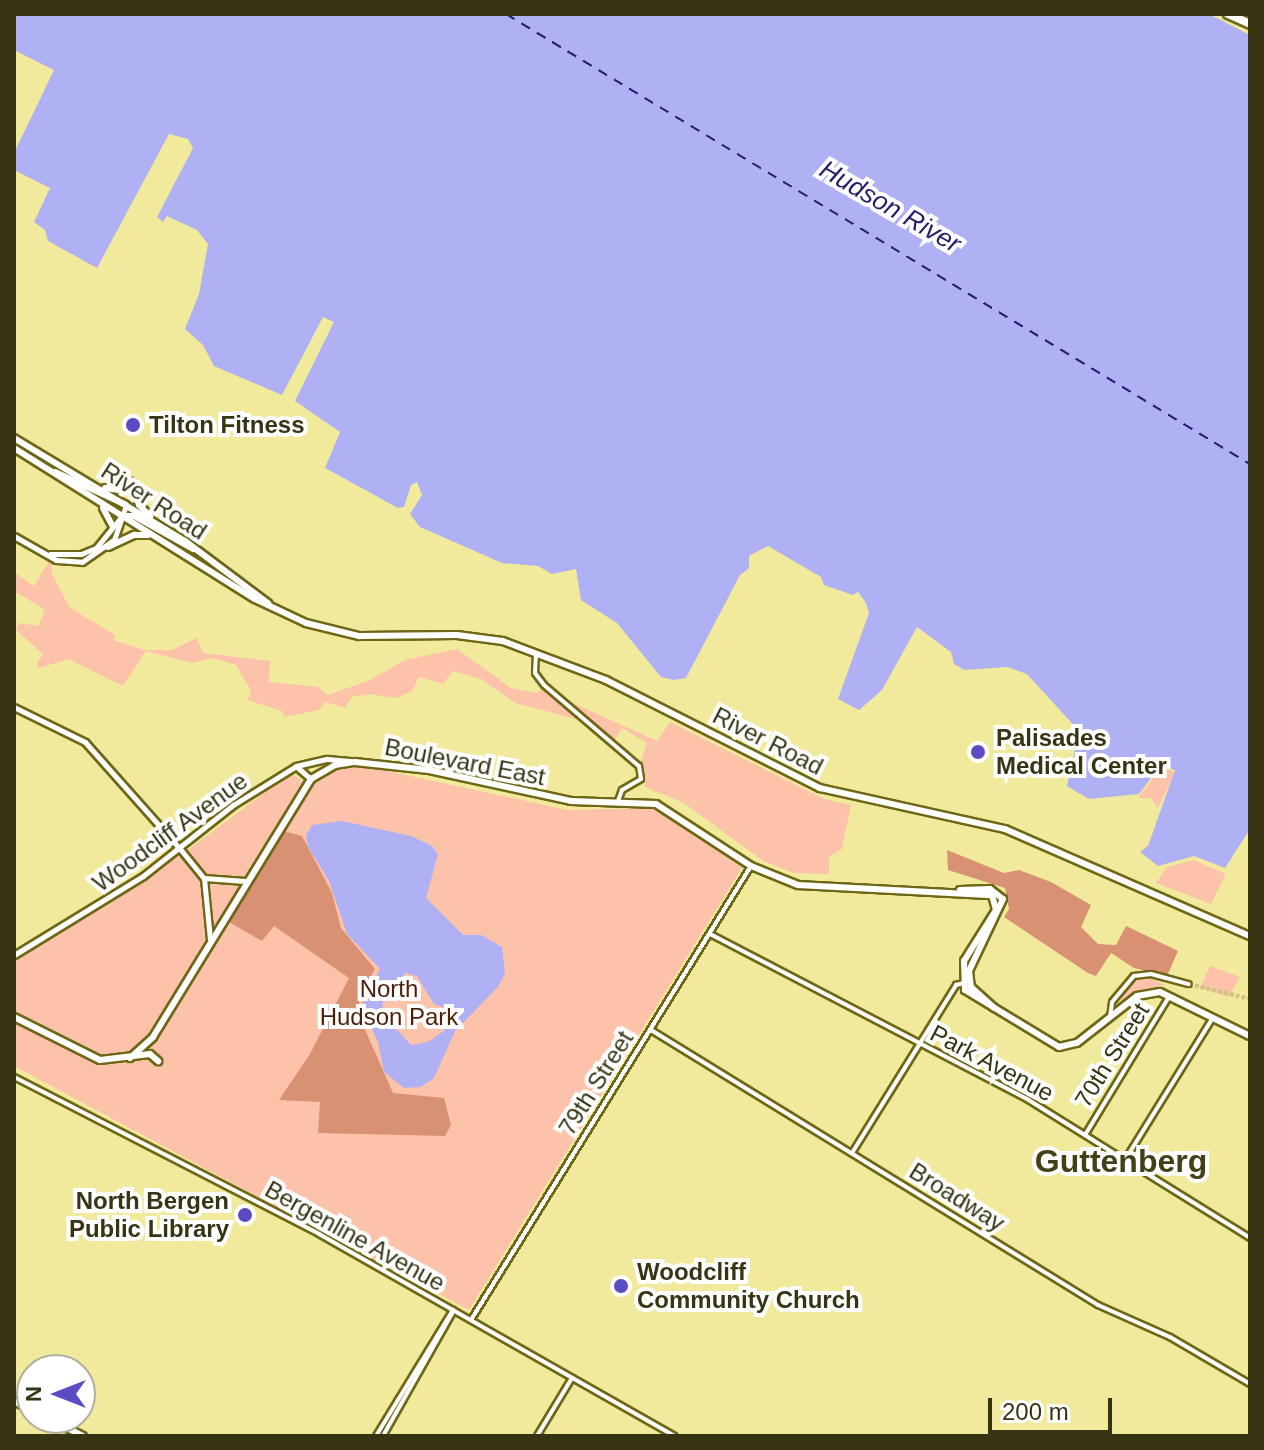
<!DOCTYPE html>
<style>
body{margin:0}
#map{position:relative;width:1264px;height:1450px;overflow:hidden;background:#f1ea9c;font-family:Helvetica,sans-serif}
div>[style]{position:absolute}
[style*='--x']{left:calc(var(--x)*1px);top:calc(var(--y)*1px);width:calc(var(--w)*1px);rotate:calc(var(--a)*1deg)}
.green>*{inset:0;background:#fcc2aa}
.forest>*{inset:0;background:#d89173}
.water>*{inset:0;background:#b0b0f4}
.ferry>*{height:2px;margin-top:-1px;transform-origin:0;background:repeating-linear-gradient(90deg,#291c69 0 10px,transparent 0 18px)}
.tertiary-tunnel>*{height:4px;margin-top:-2px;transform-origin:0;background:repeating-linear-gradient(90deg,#ccc681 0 4px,transparent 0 6px)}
.roads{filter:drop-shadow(2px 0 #6e6715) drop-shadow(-2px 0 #6e6715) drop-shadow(0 2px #6e6715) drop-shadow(0 -2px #6e6715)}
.tertiary>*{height:4px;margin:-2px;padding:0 2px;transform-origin:2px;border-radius:2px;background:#fff}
.secondary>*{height:5px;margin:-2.5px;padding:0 2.5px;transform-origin:2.5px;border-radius:2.5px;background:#fff}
.primary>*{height:6px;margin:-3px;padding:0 3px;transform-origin:3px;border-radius:3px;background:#fff}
.motorway>*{height:8px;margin:-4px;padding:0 4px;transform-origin:4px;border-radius:4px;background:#fff}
.dots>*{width:22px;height:22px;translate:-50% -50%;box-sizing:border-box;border:4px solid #fff;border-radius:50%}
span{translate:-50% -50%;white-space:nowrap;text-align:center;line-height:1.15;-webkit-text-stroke:8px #fff;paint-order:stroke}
.poi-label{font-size:24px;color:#373414;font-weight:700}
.left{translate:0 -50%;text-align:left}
.right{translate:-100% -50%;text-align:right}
.street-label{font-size:24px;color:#373414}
.park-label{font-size:24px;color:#4d1f09}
.water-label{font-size:26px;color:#291c69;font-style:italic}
.district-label{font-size:32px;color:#433f17;font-weight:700}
.frame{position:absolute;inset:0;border:16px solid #373414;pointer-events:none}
.north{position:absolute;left:16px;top:1354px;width:80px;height:80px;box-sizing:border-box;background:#fff;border:2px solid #afaea1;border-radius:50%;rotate:270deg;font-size:22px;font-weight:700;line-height:32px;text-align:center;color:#373414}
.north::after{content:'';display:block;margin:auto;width:28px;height:36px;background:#5c4cc4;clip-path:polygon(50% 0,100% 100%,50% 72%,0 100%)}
.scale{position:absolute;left:988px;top:1398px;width:124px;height:36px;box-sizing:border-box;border:4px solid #373414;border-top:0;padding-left:10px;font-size:24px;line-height:28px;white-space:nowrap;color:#373414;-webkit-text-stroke:6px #fff;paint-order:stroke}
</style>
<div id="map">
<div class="green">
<div style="clip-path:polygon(52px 556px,52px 573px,69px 607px,115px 635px,114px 640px,144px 650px,172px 650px,197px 638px,203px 653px,270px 661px,269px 682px,318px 687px,328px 695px,370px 680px,405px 660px,457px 649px,511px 688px,536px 693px,548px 685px,573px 703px,657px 741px,670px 722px,824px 799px,851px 805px,842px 849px,829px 857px,829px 874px,794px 873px,763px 861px,684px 803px,645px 787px,641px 761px,647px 743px,622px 728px,612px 744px,580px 720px,515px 703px,481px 679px,453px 671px,443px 684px,419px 677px,412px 691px,396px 698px,369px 694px,352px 697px,345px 708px,326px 702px,319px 710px,284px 717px,282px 711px,247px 700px,251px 691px,236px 665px,213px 658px,193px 663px,146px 651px,123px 686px,69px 659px,39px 668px,37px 662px,43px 654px,16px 630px,19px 623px,38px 626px,45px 610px,14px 591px,14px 572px,34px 586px)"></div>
<div style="clip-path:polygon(364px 766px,568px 810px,650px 808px,717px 845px,742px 868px,469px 1310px,14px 1066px,14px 960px,189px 849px,291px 773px,309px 786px,343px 767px)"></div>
<div style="clip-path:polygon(1161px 767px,1175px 772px,1158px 808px,1151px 798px,1138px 798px)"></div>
<div style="clip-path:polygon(1194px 860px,1226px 874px,1211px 904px,1156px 883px,1167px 867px)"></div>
<div style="clip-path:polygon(1210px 966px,1240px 977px,1229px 997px,1200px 988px)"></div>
<div style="clip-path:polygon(1145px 976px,1165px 985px,1144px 989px,1116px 1009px,1129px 986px)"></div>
</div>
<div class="forest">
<div style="clip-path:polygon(283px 831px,302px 836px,332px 893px,341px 928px,375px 969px,359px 998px,359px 1016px,393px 1093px,444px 1098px,451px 1125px,445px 1136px,318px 1133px,320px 1102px,279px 1100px,310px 1054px,349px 978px,274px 926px,262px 941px,227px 921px)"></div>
<div style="clip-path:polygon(947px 850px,1004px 873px,1019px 870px,1051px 882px,1091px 905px,1081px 927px,1098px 944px,1116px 945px,1126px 926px,1178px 951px,1167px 976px,1134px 968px,1111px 953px,1096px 976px,1088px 973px,1004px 917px,1009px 909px,1005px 888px,948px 870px)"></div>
</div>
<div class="water">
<div style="clip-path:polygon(14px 14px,1209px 14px,1250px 35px,1250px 829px,1225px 868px,1194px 856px,1158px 866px,1140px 852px,1148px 846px,1175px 770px,1160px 766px,1139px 794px,1089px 799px,1067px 786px,1079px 731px,1027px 674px,1007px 667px,964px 670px,954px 664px,951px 652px,917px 627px,882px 690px,859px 710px,838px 699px,869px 613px,866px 603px,858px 592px,853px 595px,824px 585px,821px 577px,768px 546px,749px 556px,749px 568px,740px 575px,686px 678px,674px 680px,661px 677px,617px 623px,581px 600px,576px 569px,552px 574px,538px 566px,502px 563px,420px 527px,410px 514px,422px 495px,417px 482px,411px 485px,404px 507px,398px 508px,325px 468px,340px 432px,295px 401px,334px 322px,323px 317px,282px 395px,214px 366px,203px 345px,185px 329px,199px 294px,208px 244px,197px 230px,167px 216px,163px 222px,157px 217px,193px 148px,188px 139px,169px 134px,97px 268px,48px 241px,45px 230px,34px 222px,50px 188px,14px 170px,14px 153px,54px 70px,14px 50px)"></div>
<div style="clip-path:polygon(evenodd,342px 821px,411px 836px,432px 846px,438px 854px,426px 898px,463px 935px,481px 935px,502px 947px,505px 973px,498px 987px,455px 1031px,434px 1078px,421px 1087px,404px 1088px,384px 1072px,378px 1042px,361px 1007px,380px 969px,347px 934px,329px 881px,308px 847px,306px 836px,312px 825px,342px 821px,405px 973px,417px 976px,434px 1004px,445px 1008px,444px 1031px,428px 1042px,411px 1045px,383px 1015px,383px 1001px,396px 994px,405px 973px)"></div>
</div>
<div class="ferry">
<div style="--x:506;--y:14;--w:870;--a:31.17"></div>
</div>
<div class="tertiary-tunnel">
<div style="--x:1189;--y:984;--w:63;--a:13.8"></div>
</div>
<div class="roads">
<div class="tertiary">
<div style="--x:536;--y:654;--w:19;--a:93"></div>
<div style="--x:535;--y:673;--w:15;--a:53"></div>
<div style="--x:544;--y:685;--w:125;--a:40.5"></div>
<div style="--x:639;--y:766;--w:13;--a:81"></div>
<div style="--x:641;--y:779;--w:22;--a:150"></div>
<div style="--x:622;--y:790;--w:12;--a:110"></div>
<div style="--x:710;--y:934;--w:357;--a:27.5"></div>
<div style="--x:1027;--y:1099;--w:263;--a:31.9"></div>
<div style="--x:1110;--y:1017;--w:15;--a:-82"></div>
<div style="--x:1112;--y:1002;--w:34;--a:-50"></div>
<div style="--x:1134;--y:976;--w:17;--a:-7"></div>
<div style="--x:1151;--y:974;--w:39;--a:15"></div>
<div style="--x:651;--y:1030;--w:525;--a:31.6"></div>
<div style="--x:1098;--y:1305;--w:79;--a:24"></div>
<div style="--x:1170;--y:1337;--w:93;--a:30.4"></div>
<div style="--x:14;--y:1077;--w:343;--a:27.2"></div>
<div style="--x:319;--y:1234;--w:409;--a:29.6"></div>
<div style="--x:1085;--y:1135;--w:162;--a:-58.7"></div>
<div style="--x:852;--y:1153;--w:198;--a:-58.2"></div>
<div style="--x:956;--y:985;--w:8;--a:-14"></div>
<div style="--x:1125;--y:1160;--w:166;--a:-58.3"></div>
<div style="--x:471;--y:1320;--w:533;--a:-58.34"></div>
<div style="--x:376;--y:1436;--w:148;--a:-58.6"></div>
<div style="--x:383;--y:1436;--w:142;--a:-60.6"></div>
<div style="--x:537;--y:1436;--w:68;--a:-58.9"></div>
</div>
<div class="secondary">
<div style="--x:14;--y:536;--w:48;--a:29.7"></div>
<div style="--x:56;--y:560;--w:26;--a:4"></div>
<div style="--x:82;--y:562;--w:39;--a:-35"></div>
<div style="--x:114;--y:540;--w:37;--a:-71"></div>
<div style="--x:50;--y:554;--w:31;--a:0"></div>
<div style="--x:81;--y:554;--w:16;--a:-22"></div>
<div style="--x:96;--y:548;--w:41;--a:-50.9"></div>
<div style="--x:14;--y:707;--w:79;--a:26.2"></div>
<div style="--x:85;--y:742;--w:144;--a:48.4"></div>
<div style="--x:181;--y:850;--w:36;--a:51"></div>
<div style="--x:204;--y:878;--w:61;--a:84.4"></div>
<div style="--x:297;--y:767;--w:18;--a:41"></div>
<div style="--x:204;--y:878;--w:41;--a:4.2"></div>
<div style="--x:14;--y:955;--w:151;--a:-31.5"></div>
<div style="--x:143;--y:876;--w:115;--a:-38.3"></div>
<div style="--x:233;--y:805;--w:74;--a:-31.8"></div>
<div style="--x:296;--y:766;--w:32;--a:-13"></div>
<div style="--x:327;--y:759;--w:23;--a:5"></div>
</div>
<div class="primary">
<div style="--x:14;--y:438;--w:200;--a:31.1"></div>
<div style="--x:185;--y:541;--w:104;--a:36.8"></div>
<div style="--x:14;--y:448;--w:284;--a:32.1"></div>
<div style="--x:255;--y:599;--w:56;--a:25.2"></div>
<div style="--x:306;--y:623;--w:55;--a:13.8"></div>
<div style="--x:359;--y:636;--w:98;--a:-0.6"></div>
<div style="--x:457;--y:635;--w:46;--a:7.4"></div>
<div style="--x:503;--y:641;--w:110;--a:20.7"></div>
<div style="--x:606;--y:680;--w:240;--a:26.8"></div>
<div style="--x:820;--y:788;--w:189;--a:12.5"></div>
<div style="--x:1005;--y:829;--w:267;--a:23.6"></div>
<div style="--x:55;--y:472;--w:78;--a:24.9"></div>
<div style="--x:105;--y:488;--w:14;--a:8"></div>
<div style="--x:119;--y:490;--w:14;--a:-39"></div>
<div style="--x:136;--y:488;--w:17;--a:80"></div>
<div style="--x:139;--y:505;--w:16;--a:45"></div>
<div style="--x:103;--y:508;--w:21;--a:62"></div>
<div style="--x:122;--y:516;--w:12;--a:0"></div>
<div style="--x:134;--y:516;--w:68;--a:29.2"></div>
<div style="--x:108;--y:547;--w:29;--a:-25"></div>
<div style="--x:134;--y:535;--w:14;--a:0"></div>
<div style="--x:960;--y:890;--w:30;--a:-2"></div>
<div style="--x:990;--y:889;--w:16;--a:38"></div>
<div style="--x:1003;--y:899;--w:80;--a:115.3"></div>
<div style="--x:969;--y:971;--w:16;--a:83"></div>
<div style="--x:971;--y:987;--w:31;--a:42"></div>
<div style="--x:14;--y:1017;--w:96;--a:26.6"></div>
<div style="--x:100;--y:1060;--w:50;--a:-6.8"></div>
<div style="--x:150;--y:1054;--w:11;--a:41"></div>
<div style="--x:130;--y:1058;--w:31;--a:-42"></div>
<div style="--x:153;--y:1037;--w:303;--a:-58.5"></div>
<div style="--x:311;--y:779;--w:28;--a:-30"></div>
<div style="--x:335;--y:765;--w:20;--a:-9"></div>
<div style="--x:355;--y:762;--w:74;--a:6.2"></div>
<div style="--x:429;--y:770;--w:145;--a:12.3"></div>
<div style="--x:571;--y:801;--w:85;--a:2"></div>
<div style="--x:656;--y:804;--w:113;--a:33.1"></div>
<div style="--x:751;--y:866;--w:51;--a:22"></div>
<div style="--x:798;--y:885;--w:194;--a:3"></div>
<div style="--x:992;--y:895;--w:16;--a:75"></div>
<div style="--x:996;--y:910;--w:60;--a:122.1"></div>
<div style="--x:964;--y:961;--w:29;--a:88"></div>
<div style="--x:965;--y:990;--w:110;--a:31.2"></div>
<div style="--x:1059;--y:1047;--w:18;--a:-13"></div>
<div style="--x:1077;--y:1043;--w:76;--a:-38.1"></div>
<div style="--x:1137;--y:996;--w:23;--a:-10"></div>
<div style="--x:1160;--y:992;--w:100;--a:26.1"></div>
<div style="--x:14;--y:1401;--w:20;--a:27"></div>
<div style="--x:47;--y:1418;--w:40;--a:26.6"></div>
</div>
<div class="motorway">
<div style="--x:1228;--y:14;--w:24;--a:24"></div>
</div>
</div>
<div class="dots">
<div style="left:133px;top:425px;background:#5c4cc4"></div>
<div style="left:978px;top:752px;background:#5c4cc4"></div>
<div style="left:245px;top:1215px;background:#5c4cc4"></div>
<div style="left:621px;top:1286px;background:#5c4cc4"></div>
</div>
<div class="poi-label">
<span class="left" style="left:149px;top:425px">Tilton Fitness</span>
<span class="left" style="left:996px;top:752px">Palisades<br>Medical Center</span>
<span class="right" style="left:229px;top:1215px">North Bergen<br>Public Library</span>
<span class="left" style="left:637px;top:1286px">Woodcliff<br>Community Church</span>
</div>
<div class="street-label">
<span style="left:154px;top:501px;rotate:33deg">River Road</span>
<span style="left:768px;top:741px;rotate:27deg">River Road</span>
<span style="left:465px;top:762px;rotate:11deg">Boulevard East</span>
<span style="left:170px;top:832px;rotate:-36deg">Woodcliff Avenue</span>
<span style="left:1112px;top:1055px;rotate:-58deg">70th Street</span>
<span style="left:992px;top:1063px;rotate:28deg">Park Avenue</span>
<span style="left:596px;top:1083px;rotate:-58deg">79th Street</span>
<span style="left:957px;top:1197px;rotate:32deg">Broadway</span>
<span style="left:355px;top:1236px;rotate:29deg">Bergenline Avenue</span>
</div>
<div class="park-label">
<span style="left:389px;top:1003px">North<br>Hudson Park</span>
</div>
<div class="water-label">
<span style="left:890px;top:207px;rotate:30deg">Hudson River</span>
</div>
<div class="district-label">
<span style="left:1121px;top:1161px">Guttenberg</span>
</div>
<div class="frame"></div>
<div class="north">N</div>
<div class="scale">200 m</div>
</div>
